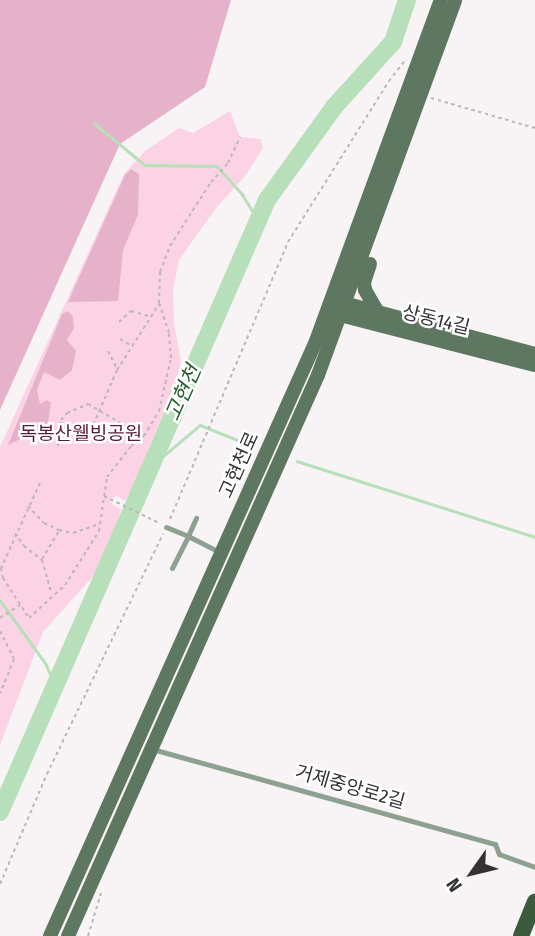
<!DOCTYPE html>
<meta charset="utf-8">
<style>
body{margin:0}
#map{position:relative;width:535px;height:936px;overflow:hidden;background:#f8f3f5;font-family:"Fira Sans Condensed","Noto Sans KR",sans-serif}
div>[style]{position:absolute}
[style*='--x']{left:calc(var(--x)*1px);top:calc(var(--y)*1px);width:calc(var(--w)*1px);rotate:calc(var(--a)*1deg)}
.green>*{inset:0;background:#fcd2e5}
.forest>*{inset:0;background:#e6b2ca}
.stream>*{height:2.5px;margin:-1.25px;padding:0 1.25px;transform-origin:1.25px;border-radius:1.25px;background:#b7e0ba}
.river>*{height:18px;margin:-9px;padding:0 9px;transform-origin:9px;border-radius:9px;background:#b7e0ba}
.path>*{height:2px;margin-top:-1px;transform-origin:0;background:repeating-linear-gradient(90deg,#bbb7b9 0 3.5px,transparent 0 7px)}
.lane>*{height:5px;margin:-2.5px;padding:0 2.5px;transform-origin:2.5px;border-radius:2.5px;background:#8ea090}
.secondary>*{height:14px;margin:-7px;padding:0 7px;transform-origin:7px;border-radius:7px;background:#5e7760}
.primary>*{height:16px;margin:-8px;padding:0 8px;transform-origin:8px;border-radius:8px;background:#3b5a3e}
span{translate:-50% -50%;white-space:nowrap;text-align:center;line-height:1.15;-webkit-text-stroke:5px #fff;paint-order:stroke}
.street-label{font-size:19px;color:#343233}
.park-label{font-size:19px;color:#591c3e}
.water-label{font-size:21px;color:#225c2c;font-style:italic}
.north{position:absolute;left:437px;top:838px;width:70px;height:70px;-webkit-text-stroke:5px #fff;paint-order:stroke;rotate:236deg;font-size:19px;font-weight:700;line-height:28px;text-align:center;color:#343233}
.north::after{content:'';display:block;margin:auto;width:24px;height:32px;background:#343233;clip-path:polygon(50% 0,100% 100%,50% 72%,0 100%)}
</style>
<div id="map">
<div class="green">
<div style="clip-path:polygon(230px 111px,240px 137px,261px 139px,263px 148px,246px 175px,216px 208px,179px 260px,173px 290px,174px 324px,181px 362px,173px 394px,148px 449px,147px 462px,125px 501px,117px 496px,110px 499px,113px 505px,121px 509px,110px 546px,96px 573px,43px 632px,0 745px,0 447px,124px 174px,145px 151px,179px 128px,193px 133px)"></div>
</div>
<div class="forest">
<div style="clip-path:polygon(0 0,231px 0,205px 87px,120px 144px,0 410px)"></div>
<div style="clip-path:polygon(131px 169px,139px 174px,138px 215px,123px 250px,118px 301px,68px 302px,125px 175px)"></div>
<div style="clip-path:polygon(68px 311px,73px 317px,74px 328px,67px 340px,76px 351px,72px 370px,60px 380px,44px 372px,37px 390px,40px 404px,47px 400px,51px 403px,48px 423px,45px 427px,8px 445px,62px 314px)"></div>
</div>
<div class="stream">
<div style="--x:94;--y:123;--w:66;--a:39.5"></div>
<div style="--x:145;--y:165;--w:72;--a:0.8"></div>
<div style="--x:217;--y:166;--w:38;--a:48"></div>
<div style="--x:242;--y:194;--w:31;--a:58"></div>
<div style="--x:297;--y:461;--w:250;--a:17.7"></div>
<div style="--x:149;--y:468;--w:67;--a:-40.1"></div>
<div style="--x:200;--y:425;--w:48;--a:21.8"></div>
<div style="--x:0;--y:600;--w:79;--a:54.3"></div>
<div style="--x:46;--y:664;--w:23;--a:67"></div>
</div>
<div class="river">
<div style="--x:0;--y:812;--w:668;--a:-66.43"></div>
<div style="--x:267;--y:200;--w:115;--a:-54.2"></div>
<div style="--x:334;--y:107;--w:88;--a:-47.8"></div>
<div style="--x:393;--y:42;--w:44;--a:-71.6"></div>
</div>
<div class="path">
<div style="--x:431;--y:98;--w:108;--a:16.1"></div>
<div style="--x:119;--y:322;--w:16;--a:-43"></div>
<div style="--x:131;--y:311;--w:19;--a:16"></div>
<div style="--x:120;--y:339;--w:12;--a:31"></div>
<div style="--x:108;--y:351;--w:20;--a:63"></div>
<div style="--x:85;--y:444;--w:81;--a:-66.6"></div>
<div style="--x:117;--y:370;--w:78;--a:-57.5"></div>
<div style="--x:58;--y:446;--w:26;--a:-83"></div>
<div style="--x:61;--y:420;--w:9;--a:-49"></div>
<div style="--x:67;--y:413;--w:23;--a:-23"></div>
<div style="--x:88;--y:404;--w:64;--a:30.2"></div>
<div style="--x:40;--y:483;--w:94;--a:114.6"></div>
<div style="--x:1;--y:568;--w:10;--a:79"></div>
<div style="--x:3;--y:578;--w:48;--a:57"></div>
<div style="--x:29;--y:618;--w:49;--a:-42.5"></div>
<div style="--x:65;--y:585;--w:64;--a:-57.8"></div>
<div style="--x:99;--y:531;--w:55;--a:-81.6"></div>
<div style="--x:107;--y:477;--w:39;--a:-52"></div>
<div style="--x:131;--y:446;--w:16;--a:-38"></div>
<div style="--x:144;--y:436;--w:29;--a:-59"></div>
<div style="--x:159;--y:411;--w:54;--a:-77.2"></div>
<div style="--x:171;--y:358;--w:25;--a:-95"></div>
<div style="--x:169;--y:333;--w:32;--a:-108"></div>
<div style="--x:159;--y:303;--w:31;--a:-88"></div>
<div style="--x:160;--y:272;--w:28;--a:-69"></div>
<div style="--x:170;--y:246;--w:76;--a:-57.4"></div>
<div style="--x:211;--y:182;--w:25;--a:-48"></div>
<div style="--x:228;--y:163;--w:29;--a:-65"></div>
<div style="--x:104;--y:496;--w:61;--a:26.1"></div>
<div style="--x:28;--y:506;--w:23;--a:47"></div>
<div style="--x:44;--y:523;--w:17;--a:25"></div>
<div style="--x:59;--y:530;--w:14;--a:12"></div>
<div style="--x:73;--y:533;--w:28;--a:-19"></div>
<div style="--x:170;--y:519;--w:301;--a:-66.9"></div>
<div style="--x:288;--y:242;--w:190;--a:-57.9"></div>
<div style="--x:389;--y:81;--w:28;--a:-52"></div>
<div style="--x:15;--y:533;--w:16;--a:55"></div>
<div style="--x:24;--y:546;--w:23;--a:38"></div>
<div style="--x:42;--y:560;--w:35;--a:74"></div>
<div style="--x:42;--y:559;--w:33;--a:-59"></div>
<div style="--x:0;--y:618;--w:24;--a:-33"></div>
<div style="--x:0;--y:631;--w:31;--a:63"></div>
<div style="--x:14;--y:659;--w:37;--a:112"></div>
<div style="--x:0;--y:884;--w:120;--a:-66.9"></div>
<div style="--x:47;--y:774;--w:267;--a:-64.2"></div>
<div style="--x:88;--y:936;--w:45;--a:-73.2"></div>
</div>
<div class="lane">
<div style="--x:166;--y:527;--w:24;--a:22"></div>
<div style="--x:188;--y:536;--w:20;--a:-66"></div>
<div style="--x:172;--y:568;--w:36;--a:-63"></div>
<div style="--x:188;--y:536;--w:35;--a:27"></div>
<div style="--x:152;--y:749;--w:356;--a:15.5"></div>
<div style="--x:495;--y:844;--w:11;--a:68"></div>
<div style="--x:499;--y:854;--w:38;--a:20"></div>
</div>
<div class="secondary">
<div style="--x:370;--y:264;--w:19;--a:108"></div>
<div style="--x:364;--y:282;--w:8;--a:83"></div>
<div style="--x:365;--y:290;--w:24;--a:60"></div>
<div style="--x:340;--y:302;--w:202;--a:14.9"></div>
<div style="--x:336;--y:314;--w:205;--a:14.4"></div>
<div style="--x:50;--y:936;--w:652;--a:-65.91"></div>
<div style="--x:316;--y:341;--w:363;--a:-69.9"></div>
<div style="--x:68;--y:936;--w:614;--a:-65.98"></div>
<div style="--x:318;--y:375;--w:399;--a:-69.9"></div>
</div>
<div class="primary">
<div style="--x:521;--y:936;--w:37;--a:-68"></div>
</div>
<div class="street-label">
<span style="left:436px;top:320px;rotate:14deg">상동14길</span>
<span style="left:239px;top:465px;rotate:-66deg">고현천로</span>
<span style="left:350px;top:787px;rotate:16deg">거제중앙로2길</span>
</div>
<div class="park-label">
<span style="left:81px;top:434px">독봉산웰빙공원</span>
</div>
<div class="water-label">
<span style="left:183px;top:393px;rotate:-66deg">고현천</span>
</div>
<div class="north">N</div>
</div>
